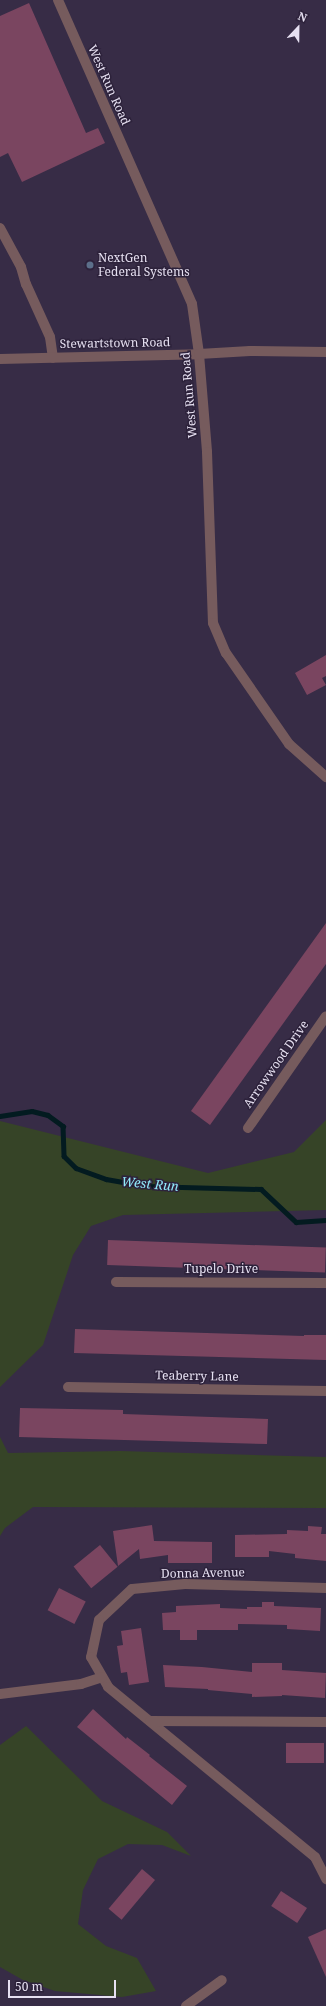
<!DOCTYPE html>
<style>
body{margin:0}
#map{position:relative;width:326px;height:2006px;overflow:hidden;background:#372c46;font-family:"Noto Serif",serif}
div>[style]{position:absolute}
[style*='--x']{left:calc(var(--x)*1px);top:calc(var(--y)*1px);width:calc(var(--w)*1px);rotate:calc(var(--a)*1deg)}
.green>*{inset:0;background:#364427}
.stream>*{height:4.5px;margin:-2.25px;padding:0 2.25px;transform-origin:2.25px;border-radius:2.25px;background:#031b20}
.building>*{inset:0;background:#7a4560;transform-origin:0 0}
.minor>*{height:10px;margin:-5px;padding:0 5px;transform-origin:5px;border-radius:5px;background:#765b5d}
.tertiary>*{height:10px;margin:-5px;padding:0 5px;transform-origin:5px;border-radius:5px;background:#765b5d}
.dots>*{width:11px;height:11px;translate:-50% -50%;box-sizing:border-box;border:2px solid #2d223b;border-radius:50%}
span{translate:-50% -50%;white-space:nowrap;text-align:center;line-height:1.15;-webkit-text-stroke:3px #2d223b;paint-order:stroke}
.street-label{font-size:12px;color:#e6e0f1}
.poi-label{font-size:12px;color:#e6e0f1}
.left{translate:0 -50%;text-align:left}
.water-label{font-size:13px;color:#91ebfb;font-style:italic}
.north{position:absolute;left:278px;top:8px;width:40px;height:40px;-webkit-text-stroke:3px #2d223b;paint-order:stroke;rotate:22deg;font-size:11px;font-weight:700;line-height:16px;text-align:center;color:#e6e0f1}
.north::after{content:'';display:block;margin:auto;width:14px;height:18px;background:#e6e0f1;clip-path:polygon(50% 0,100% 100%,50% 72%,0 100%)}
.scale{position:absolute;left:8px;top:1980px;width:108px;height:18px;box-sizing:border-box;border:2px solid #e6e0f1;border-top:0;padding-left:5px;font-size:12px;line-height:14px;white-space:nowrap;color:#e6e0f1;-webkit-text-stroke:3px #2d223b;paint-order:stroke}
</style>
<div id="map">
<div class="green">
<div style="clip-path:polygon(326px 1120px,326px 1210px,123px 1215px,91px 1226px,73px 1255px,43px 1345px,0 1387px,0 1121px,208px 1173px,294px 1152px)"></div>
<div style="clip-path:polygon(0 1437px,8px 1453px,120px 1451px,326px 1457px,326px 1508px,33px 1507px,5px 1528px,0 1536px)"></div>
<div style="clip-path:polygon(26px 1726px,102px 1801px,167px 1832px,191px 1856px,162px 1845px,128px 1844px,98px 1859px,83px 1890px,78px 1924px,106px 1946px,137px 1958px,156px 1991px,122px 1997px,55px 1991px,23px 1980px,0 1967px,0 1745px)"></div>
</div>
<div class="stream">
<div style="--x:0;--y:1116;--w:32;--a:-9"></div>
<div style="--x:32;--y:1111;--w:16;--a:14"></div>
<div style="--x:48;--y:1115;--w:19;--a:36"></div>
<div style="--x:63;--y:1126;--w:30;--a:88"></div>
<div style="--x:64;--y:1156;--w:17;--a:45"></div>
<div style="--x:76;--y:1168;--w:32;--a:20"></div>
<div style="--x:106;--y:1179;--w:40;--a:10"></div>
<div style="--x:145;--y:1186;--w:116;--a:1.5"></div>
<div style="--x:261;--y:1189;--w:48;--a:43.3"></div>
<div style="--x:296;--y:1222;--w:30;--a:-4"></div>
</div>
<div class="building">
<div style="clip-path:polygon(29px 3px,86px 133px,98px 128px,105px 143px,22px 182px,8px 153px,0 157px,0 16px)"></div>
<div style="clip-path:polygon(326px 655px,326px 676px,322px 678px,326px 685px,307px 695px,295px 673px)"></div>
<div style="clip-path:polygon(326px 923px,326px 964px,210px 1125px,191px 1111px)"></div>
<div style="left:108px;top:1240px;width:218px;height:25px;rotate:2deg"></div>
<div style="clip-path:polygon(75px 1329px,304px 1336px,304px 1335px,326px 1335px,326px 1360px,74px 1353px)"></div>
<div style="clip-path:polygon(20px 1408px,123px 1410px,123px 1414px,268px 1419px,267px 1444px,19px 1437px)"></div>
<div style="clip-path:polygon(152px 1525px,154px 1541px,212px 1542px,212px 1563px,168px 1563px,168px 1555px,140px 1559px,139px 1549px,118px 1566px,113px 1531px)"></div>
<div style="clip-path:polygon(308px 1526px,322px 1527px,321px 1534px,326px 1534px,326px 1561px,295px 1558px,295px 1554px,269px 1551px,269px 1557px,235px 1557px,235px 1535px,287px 1534px,287px 1530px,308px 1531px)"></div>
<div style="left:100px;top:1545px;width:28px;height:34px;rotate:51deg"></div>
<div style="left:59px;top:1588px;width:30px;height:25px;rotate:27deg"></div>
<div style="clip-path:polygon(262px 1602px,274px 1602px,274px 1606px,321px 1608px,320px 1631px,287px 1629px,287px 1625px,238px 1624px,238px 1630px,197px 1630px,197px 1640px,180px 1640px,180px 1630px,163px 1630px,162px 1613px,176px 1612px,176px 1606px,220px 1604px,220px 1608px,247px 1609px,247px 1607px,262px 1607px)"></div>
<div style="clip-path:polygon(141px 1628px,149px 1682px,129px 1685px,127px 1672px,121px 1673px,117px 1646px,123px 1645px,121px 1631px)"></div>
<div style="clip-path:polygon(252px 1663px,282px 1663px,282px 1670px,326px 1673px,325px 1698px,282px 1695px,282px 1696px,252px 1697px,252px 1694px,208px 1690px,208px 1689px,165px 1687px,163px 1665px,202px 1667px,252px 1672px)"></div>
<div style="clip-path:polygon(93px 1709px,126px 1739px,127px 1737px,150px 1755px,149px 1756px,187px 1786px,172px 1805px,77px 1727px)"></div>
<div style="left:286px;top:1743px;width:38px;height:20px"></div>
<div style="left:142px;top:1869px;width:17px;height:52px;rotate:40deg"></div>
<div style="left:281px;top:1891px;width:31px;height:18px;rotate:33deg"></div>
<div style="clip-path:polygon(326px 1929px,326px 1977px,308px 1937px)"></div>
</div>
<div class="minor">
<div style="--x:0;--y:228;--w:44;--a:61.7"></div>
<div style="--x:21;--y:267;--w:18;--a:74"></div>
<div style="--x:26;--y:284;--w:58;--a:65.6"></div>
<div style="--x:50;--y:337;--w:21;--a:82"></div>
<div style="--x:199;--y:354;--w:98;--a:85.3"></div>
<div style="--x:207;--y:452;--w:171;--a:88"></div>
<div style="--x:213;--y:623;--w:33;--a:67"></div>
<div style="--x:226;--y:653;--w:111;--a:55.3"></div>
<div style="--x:289;--y:744;--w:50;--a:41.7"></div>
<div style="--x:248;--y:1128;--w:136;--a:-55.1"></div>
<div style="--x:116;--y:1282;--w:210;--a:0.3"></div>
<div style="--x:68;--y:1387;--w:258;--a:0.9"></div>
<div style="--x:326;--y:1588;--w:141;--a:-178.4"></div>
<div style="--x:185;--y:1584;--w:53;--a:174.6"></div>
<div style="--x:132;--y:1589;--w:45;--a:136.8"></div>
<div style="--x:99;--y:1620;--w:38;--a:102"></div>
<div style="--x:91;--y:1657;--w:34;--a:60"></div>
<div style="--x:108;--y:1687;--w:268;--a:39.4"></div>
<div style="--x:315;--y:1857;--w:25;--a:63"></div>
<div style="--x:0;--y:1694;--w:82;--a:-7"></div>
<div style="--x:81;--y:1684;--w:22;--a:-18"></div>
<div style="--x:150;--y:1721;--w:176;--a:0.3"></div>
<div style="--x:186;--y:2006;--w:44;--a:-35.8"></div>
</div>
<div class="tertiary">
<div style="--x:58;--y:0;--w:332;--a:66.2"></div>
<div style="--x:192;--y:304;--w:50;--a:82"></div>
<div style="--x:0;--y:359;--w:199;--a:-1.4"></div>
<div style="--x:199;--y:354;--w:51;--a:-3.4"></div>
<div style="--x:250;--y:351;--w:76;--a:0.8"></div>
</div>
<div class="dots">
<div style="left:90px;top:265px;background:#5c6f8a"></div>
</div>
<div class="street-label">
<span style="left:109px;top:85px;rotate:66deg">West Run Road</span>
<span style="left:115px;top:343px;rotate:-1deg">Stewartstown Road</span>
<span style="left:189px;top:395px;rotate:-95deg">West Run Road</span>
<span style="left:276px;top:1064px;rotate:-55deg">Arrowwood Drive</span>
<span style="left:221px;top:1269px">Tupelo Drive</span>
<span style="left:197px;top:1376px;rotate:1deg">Teaberry Lane</span>
<span style="left:203px;top:1573px;rotate:-1deg">Donna Avenue</span>
</div>
<div class="poi-label">
<span class="left" style="left:98px;top:265px">NextGen<br>Federal Systems</span>
</div>
<div class="water-label">
<span style="left:150px;top:1184px;rotate:5deg">West Run</span>
</div>
<div class="north">N</div>
<div class="scale">50 m</div>
</div>
